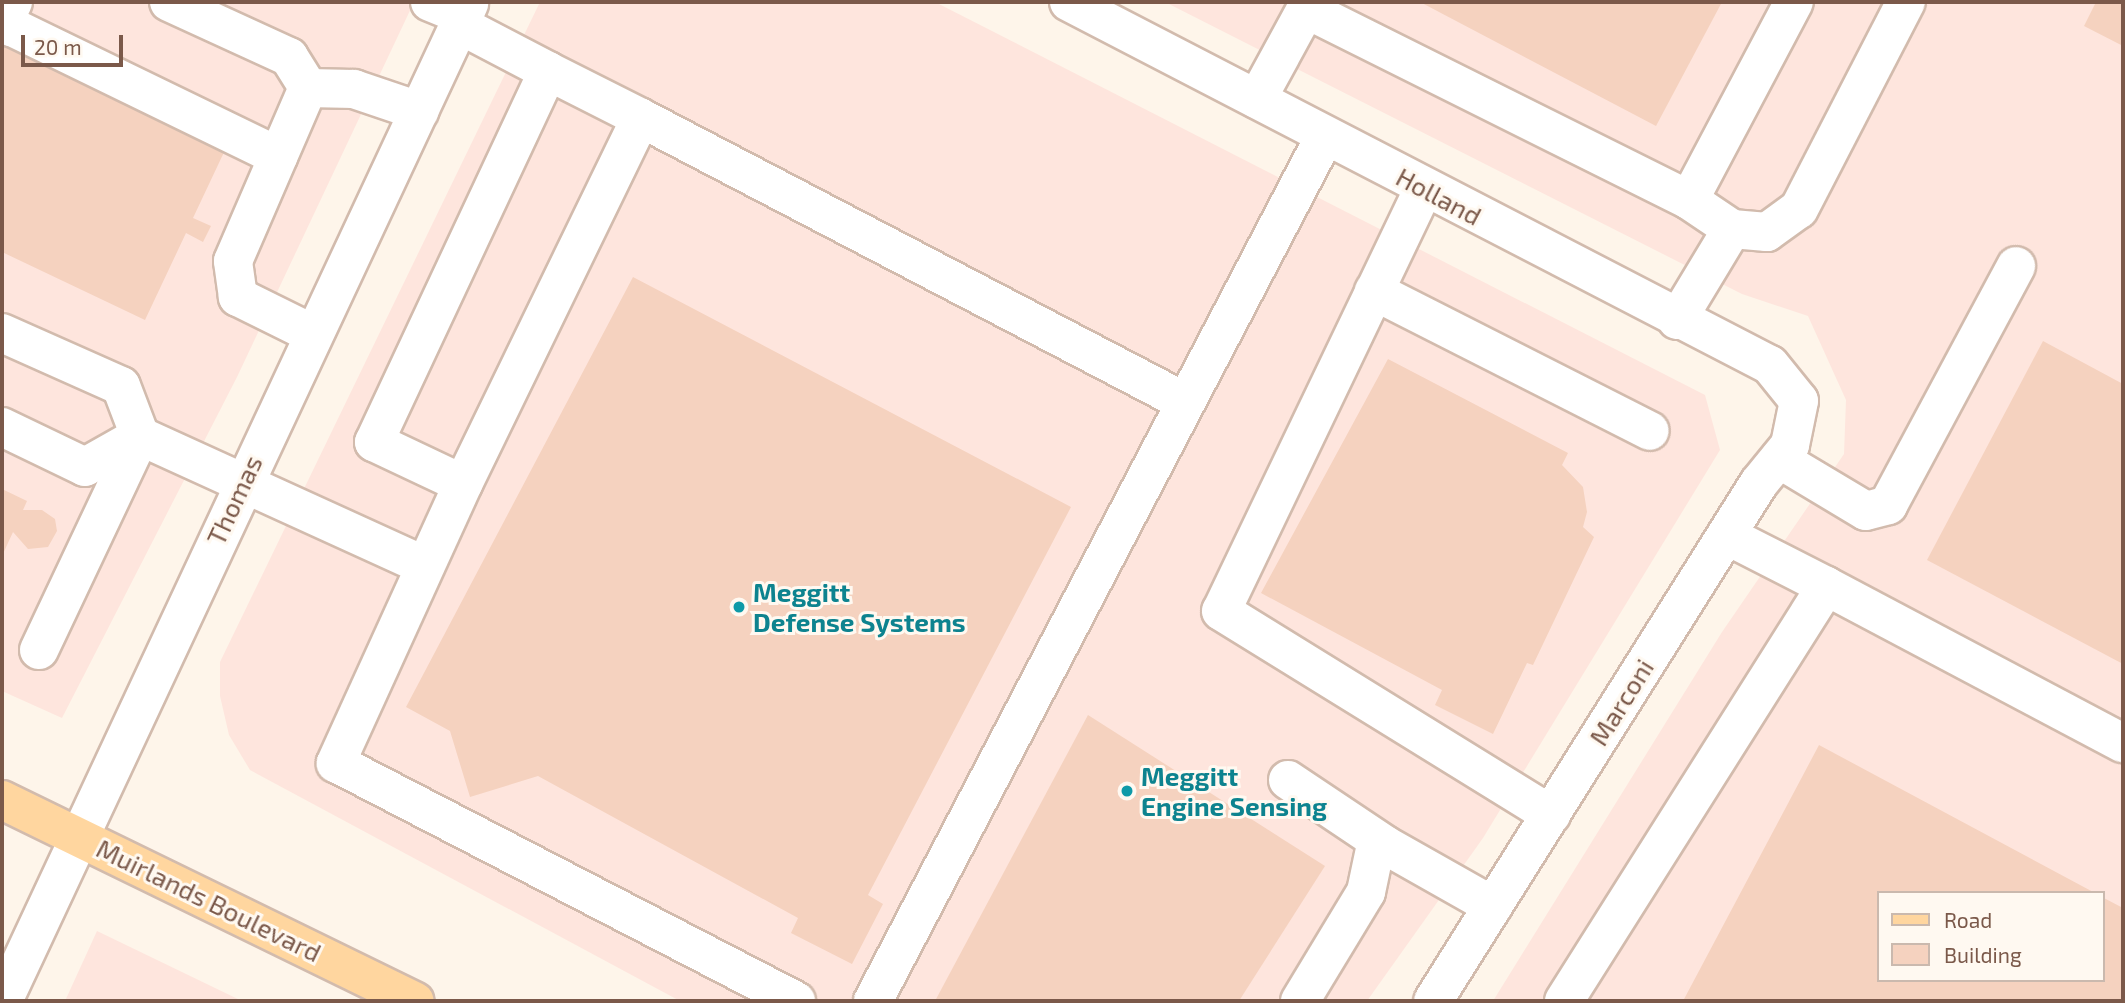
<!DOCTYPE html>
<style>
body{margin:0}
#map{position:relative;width:2125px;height:1003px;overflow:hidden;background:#fef5ea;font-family:"Exo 2",sans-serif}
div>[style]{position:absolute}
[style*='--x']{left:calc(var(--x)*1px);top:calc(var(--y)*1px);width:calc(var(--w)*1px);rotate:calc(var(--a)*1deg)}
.commercial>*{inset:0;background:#fee5dd}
.building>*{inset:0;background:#f5d2bf}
.roads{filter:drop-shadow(2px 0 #d2bbad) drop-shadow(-2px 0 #d2bbad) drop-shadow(0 2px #d2bbad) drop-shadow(0 -2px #d2bbad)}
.minor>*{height:38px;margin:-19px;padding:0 19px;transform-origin:19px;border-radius:19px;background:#fff}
.major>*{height:38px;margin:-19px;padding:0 19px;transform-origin:19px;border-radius:19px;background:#ffd69f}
.dots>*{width:19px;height:19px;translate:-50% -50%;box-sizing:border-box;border:4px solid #fff9f1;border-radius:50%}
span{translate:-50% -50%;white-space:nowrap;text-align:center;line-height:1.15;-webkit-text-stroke:6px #fff9f1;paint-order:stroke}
.street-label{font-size:26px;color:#7b594a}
.culture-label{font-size:26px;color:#0d838f;font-weight:700}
.left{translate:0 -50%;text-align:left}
.frame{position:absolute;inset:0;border:4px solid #7b594a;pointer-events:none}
.legend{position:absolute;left:1877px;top:891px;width:228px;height:91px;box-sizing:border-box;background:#fff9f1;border:2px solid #cab9ae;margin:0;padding:9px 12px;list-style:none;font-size:21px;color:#7b594a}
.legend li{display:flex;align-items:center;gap:14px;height:35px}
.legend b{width:35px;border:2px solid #cab9ae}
.scale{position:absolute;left:21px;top:35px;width:102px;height:32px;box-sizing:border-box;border:4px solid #7b594a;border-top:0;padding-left:9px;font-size:21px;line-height:24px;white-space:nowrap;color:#7b594a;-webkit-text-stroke:5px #fff9f1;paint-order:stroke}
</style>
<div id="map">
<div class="commercial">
<div style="clip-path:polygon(2px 2px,414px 2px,237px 377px,62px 718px,2px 691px)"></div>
<div style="clip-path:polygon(540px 2px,935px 2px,1705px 395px,1720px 450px,1483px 838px,1367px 1001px,680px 1001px,250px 770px,229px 735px,220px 696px,220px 662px)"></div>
<div style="clip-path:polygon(evenodd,1165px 2px,2123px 2px,2123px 1001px,1493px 1001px,1722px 632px,1844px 454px,1846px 400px,1808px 316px,1742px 294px,1165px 2px,1878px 893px,2102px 893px,2102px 980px,1878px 980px,1878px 893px)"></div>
<div style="clip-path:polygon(97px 931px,242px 1001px,65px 1001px)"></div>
</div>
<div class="building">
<div style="clip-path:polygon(1420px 2px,1722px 2px,1656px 126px)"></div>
<div style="clip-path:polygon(2096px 2px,2123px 2px,2123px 46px,2084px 26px)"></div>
<div style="clip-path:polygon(2px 44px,226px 148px,193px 218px,211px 226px,203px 242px,186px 233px,145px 320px,2px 252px)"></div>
<div style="clip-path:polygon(633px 277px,1071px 507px,868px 895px,883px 904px,852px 964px,791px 933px,798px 918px,538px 776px,470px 797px,450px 731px,406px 707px)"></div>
<div style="clip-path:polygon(2043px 341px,2123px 384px,2123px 664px,1927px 560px)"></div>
<div style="clip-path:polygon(1388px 359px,1568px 453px,1562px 465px,1583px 487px,1587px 512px,1583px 527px,1594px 537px,1533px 665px,1527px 663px,1493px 734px,1435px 705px,1442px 690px,1261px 593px)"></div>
<div style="clip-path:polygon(2px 489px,27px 501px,23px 510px,42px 510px,55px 519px,57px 531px,48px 547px,28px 549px,13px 532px,2px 556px)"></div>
<div style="clip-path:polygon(1088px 715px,1325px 866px,1239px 1001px,935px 1001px)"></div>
<div style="clip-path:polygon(1819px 745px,2095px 893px,1878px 893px,1878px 980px,2102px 980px,2102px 897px,2123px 908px,2123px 1001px,1683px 1001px)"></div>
</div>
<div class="roads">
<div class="minor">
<div style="--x:13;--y:2;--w:11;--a:117"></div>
<div style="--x:8;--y:12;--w:16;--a:75"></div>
<div style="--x:12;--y:27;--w:296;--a:25.9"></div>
<div style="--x:169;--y:2;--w:132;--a:24.6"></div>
<div style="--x:289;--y:57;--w:36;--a:58"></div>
<div style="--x:430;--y:2;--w:37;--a:22"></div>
<div style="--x:1069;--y:2;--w:789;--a:27.38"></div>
<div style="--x:1770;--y:365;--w:46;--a:51.1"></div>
<div style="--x:1799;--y:401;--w:45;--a:101.6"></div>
<div style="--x:1790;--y:445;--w:49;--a:129.2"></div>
<div style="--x:1759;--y:483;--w:612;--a:122.18"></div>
<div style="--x:460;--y:25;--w:99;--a:27.6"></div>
<div style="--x:548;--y:71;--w:410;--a:115.1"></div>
<div style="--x:374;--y:442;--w:98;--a:25.3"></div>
<div style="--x:463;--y:484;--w:307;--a:114.5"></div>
<div style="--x:336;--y:763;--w:518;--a:27.36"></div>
<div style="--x:1257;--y:99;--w:102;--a:-61.4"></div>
<div style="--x:1306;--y:9;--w:428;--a:26.5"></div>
<div style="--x:641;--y:118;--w:611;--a:27.57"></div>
<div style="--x:1424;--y:188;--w:469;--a:115.6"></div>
<div style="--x:1221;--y:611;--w:388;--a:31.7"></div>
<div style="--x:1732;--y:229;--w:35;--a:5"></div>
<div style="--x:1767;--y:232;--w:39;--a:-36"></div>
<div style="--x:1799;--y:209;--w:233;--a:-62.7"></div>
<div style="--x:1374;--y:291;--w:309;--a:26.9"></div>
<div style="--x:1677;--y:320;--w:106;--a:-58.9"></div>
<div style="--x:1732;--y:229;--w:52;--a:-146"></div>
<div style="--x:1689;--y:200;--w:224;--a:-62.1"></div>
<div style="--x:2;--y:333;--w:130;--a:24"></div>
<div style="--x:121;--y:386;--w:53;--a:69.2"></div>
<div style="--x:140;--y:436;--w:313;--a:24.5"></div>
<div style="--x:313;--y:334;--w:84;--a:-153.7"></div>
<div style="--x:238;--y:297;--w:36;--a:-98"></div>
<div style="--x:233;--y:261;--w:189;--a:-66.6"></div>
<div style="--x:308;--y:88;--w:46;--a:1.2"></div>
<div style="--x:354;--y:89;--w:69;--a:18.7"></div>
<div style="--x:2;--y:427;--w:92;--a:25.7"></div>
<div style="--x:85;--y:467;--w:63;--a:-29.4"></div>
<div style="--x:1779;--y:459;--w:101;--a:30.9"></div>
<div style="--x:1866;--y:511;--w:23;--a:-15"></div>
<div style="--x:1888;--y:505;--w:271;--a:-61.8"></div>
<div style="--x:463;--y:484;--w:407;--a:-64.1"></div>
<div style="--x:641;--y:118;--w:104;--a:-153.2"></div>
<div style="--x:1826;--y:586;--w:336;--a:27.9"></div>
<div style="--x:39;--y:650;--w:237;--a:-64.7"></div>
<div style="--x:1288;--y:780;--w:117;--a:33.8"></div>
<div style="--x:1385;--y:845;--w:124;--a:29.5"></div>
<div style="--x:3;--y:1001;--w:1101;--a:-64.95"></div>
<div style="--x:873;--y:1001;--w:976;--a:-62.41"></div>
<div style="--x:1300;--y:1001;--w:127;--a:-58.8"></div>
<div style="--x:1366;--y:892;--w:53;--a:-78.1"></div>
<div style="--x:1564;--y:1001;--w:491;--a:-57.7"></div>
<div style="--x:1826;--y:586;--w:112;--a:-153"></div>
</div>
<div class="major">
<div style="--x:2;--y:800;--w:459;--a:26"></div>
</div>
</div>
<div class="dots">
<div style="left:739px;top:607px;background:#0f9aa8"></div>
<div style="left:1127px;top:791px;background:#0f9aa8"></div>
</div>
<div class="street-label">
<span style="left:1439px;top:196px;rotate:28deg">Holland</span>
<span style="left:234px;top:500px;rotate:-65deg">Thomas</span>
<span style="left:1621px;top:702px;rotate:-58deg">Marconi</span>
<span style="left:209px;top:900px;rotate:26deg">Muirlands Boulevard</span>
</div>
<div class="culture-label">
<span class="left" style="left:753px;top:607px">Meggitt<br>Defense Systems</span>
<span class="left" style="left:1141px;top:791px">Meggitt<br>Engine Sensing</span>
</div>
<div class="frame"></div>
<ul class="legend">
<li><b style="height:9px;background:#ffd69f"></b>Road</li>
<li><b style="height:19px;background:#f5d2bf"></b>Building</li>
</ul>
<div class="scale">20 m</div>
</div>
